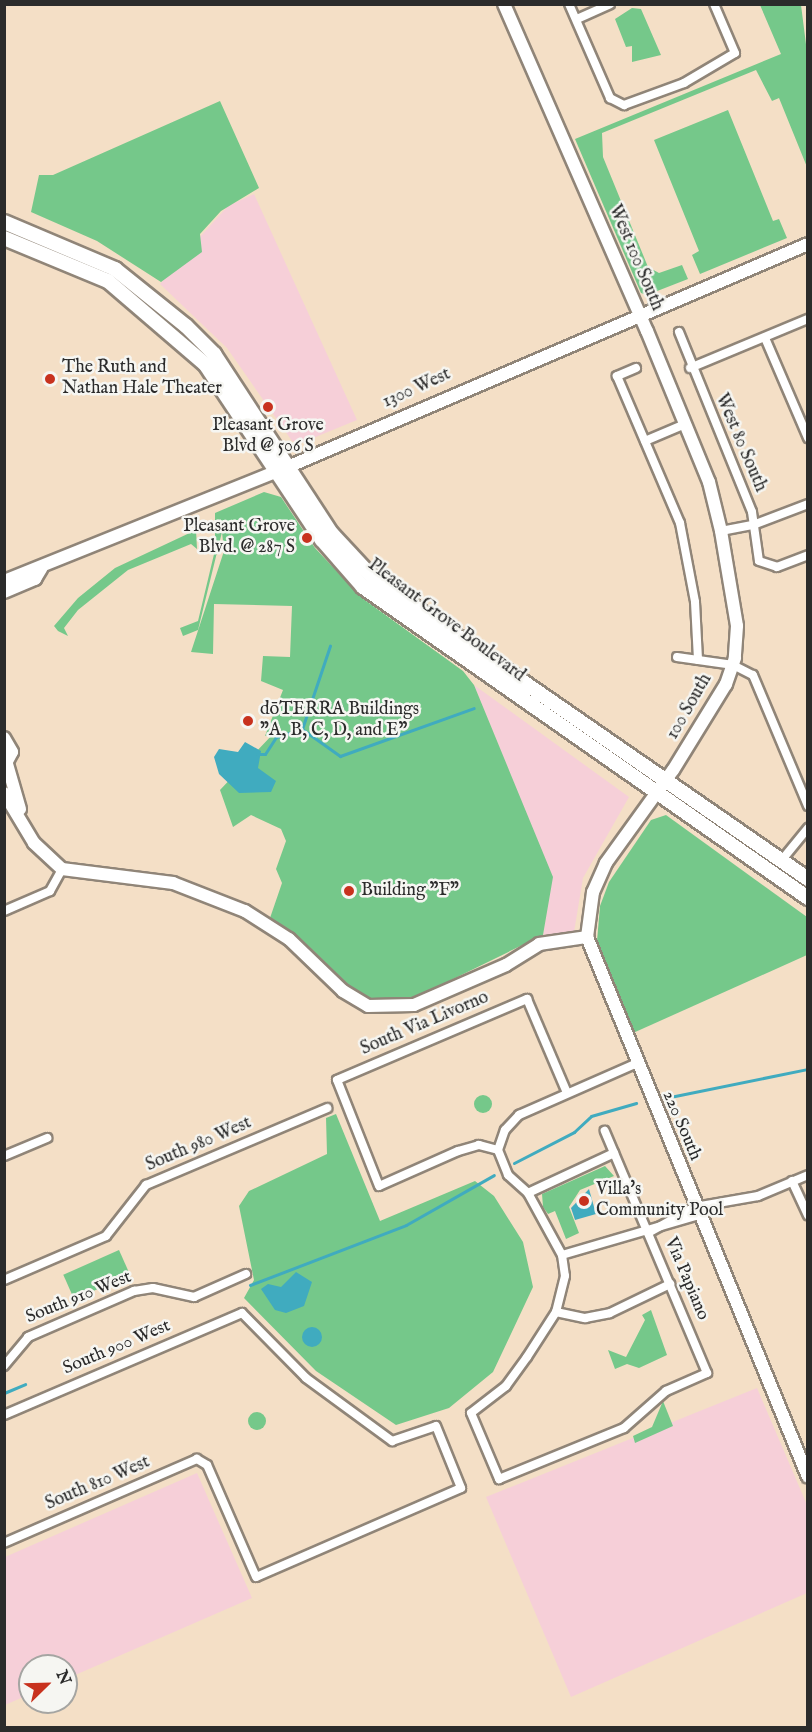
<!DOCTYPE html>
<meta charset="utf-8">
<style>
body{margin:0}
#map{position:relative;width:812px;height:1732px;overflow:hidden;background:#f4dfc6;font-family:"IM FELL English",serif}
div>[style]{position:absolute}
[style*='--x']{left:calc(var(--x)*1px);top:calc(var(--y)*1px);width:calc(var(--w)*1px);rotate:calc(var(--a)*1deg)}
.built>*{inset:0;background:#f6cfd8}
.green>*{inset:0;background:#75c88a;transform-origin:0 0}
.round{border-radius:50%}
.water>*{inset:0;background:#40abbf}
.stream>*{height:3px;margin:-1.5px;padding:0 1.5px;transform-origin:1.5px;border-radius:1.5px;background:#40abbf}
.roads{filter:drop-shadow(2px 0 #908578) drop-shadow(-2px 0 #908578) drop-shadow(0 2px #908578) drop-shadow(0 -2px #908578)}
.street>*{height:8px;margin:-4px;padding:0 4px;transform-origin:4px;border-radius:4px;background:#fff}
.secondary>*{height:12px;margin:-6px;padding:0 6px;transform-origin:6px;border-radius:6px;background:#fff}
.primary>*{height:14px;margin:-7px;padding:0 7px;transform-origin:7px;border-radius:7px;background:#fff}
.dots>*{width:16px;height:16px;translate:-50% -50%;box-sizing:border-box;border:3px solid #f6f6f2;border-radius:50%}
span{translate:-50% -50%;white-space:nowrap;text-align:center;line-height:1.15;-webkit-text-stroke:5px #f6f6f2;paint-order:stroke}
.street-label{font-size:18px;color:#2b2b2b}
.poi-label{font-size:18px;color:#2b2b2b}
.left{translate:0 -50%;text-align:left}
.right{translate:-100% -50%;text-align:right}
.frame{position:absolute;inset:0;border:6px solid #2b2b2b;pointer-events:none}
.north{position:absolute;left:18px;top:1654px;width:60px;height:60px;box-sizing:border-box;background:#f6f6f2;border:2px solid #a5a5a2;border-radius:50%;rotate:67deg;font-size:16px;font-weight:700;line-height:24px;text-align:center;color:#2b2b2b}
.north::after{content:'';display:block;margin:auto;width:21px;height:27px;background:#c8321e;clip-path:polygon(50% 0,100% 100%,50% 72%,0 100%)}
</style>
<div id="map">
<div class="built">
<div style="clip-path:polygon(254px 194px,357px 420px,301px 443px,292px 441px,227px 348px,160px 284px,177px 265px,197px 256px,199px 238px,228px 206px)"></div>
<div style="clip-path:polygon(474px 685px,629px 797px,583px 878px,574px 932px,543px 935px,552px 877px)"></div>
<div style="clip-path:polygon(757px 1388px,807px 1505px,807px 1593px,571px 1697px,486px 1497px)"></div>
<div style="clip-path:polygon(197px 1473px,252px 1598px,66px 1679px,66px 1666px,30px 1666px,30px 1694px,5px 1705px,5px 1557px)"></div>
</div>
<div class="green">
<div style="clip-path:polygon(760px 5px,801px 5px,808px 60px,807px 167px,779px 98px,772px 101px,756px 70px,602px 133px,603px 157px,648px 267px,659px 273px,682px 265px,688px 279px,647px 295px,641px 293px,575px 139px,781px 54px)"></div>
<div style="clip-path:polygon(632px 8px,641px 9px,661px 55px,632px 62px,632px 46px,626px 47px,615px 19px)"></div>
<div style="clip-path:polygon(220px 101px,259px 188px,221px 211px,200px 234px,202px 252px,161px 282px,97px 241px,31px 212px,39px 175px,53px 175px)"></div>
<div style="clip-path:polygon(728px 110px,773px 221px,779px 219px,787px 238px,700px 274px,692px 255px,699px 251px,654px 140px)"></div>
<div style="clip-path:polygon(264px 492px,281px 497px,315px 548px,362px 598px,463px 671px,474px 685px,553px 877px,543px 935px,408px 1001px,374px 1001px,356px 992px,301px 939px,270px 918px,282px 883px,276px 869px,286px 841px,281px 829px,251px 815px,233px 827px,220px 790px,274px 733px,265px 736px,283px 690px,261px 681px,263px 656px,290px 657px,292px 606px,214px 604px,213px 654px,191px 652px,224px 551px,222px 532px,198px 630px,183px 636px,180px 628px,198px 621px,215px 550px,215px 513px)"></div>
<div style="clip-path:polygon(196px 530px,197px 549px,191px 544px,128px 570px,78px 610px,64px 628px,68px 636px,58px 631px,54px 626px,78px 598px,115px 568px)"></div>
<div style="clip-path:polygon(666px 815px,807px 917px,807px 955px,633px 1033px,604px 968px,597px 941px,600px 906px,609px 882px,651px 820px)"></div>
<div class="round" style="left:474px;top:1095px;width:18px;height:18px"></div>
<div style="clip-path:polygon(336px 1114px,380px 1221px,475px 1181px,494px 1196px,523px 1242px,533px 1287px,493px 1372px,449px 1408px,396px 1425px,316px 1371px,244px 1298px,254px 1280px,239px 1206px,249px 1191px,327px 1154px,326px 1118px)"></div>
<div style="clip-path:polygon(605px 1166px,614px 1176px,580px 1190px,569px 1207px,579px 1233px,566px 1239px,555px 1211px,548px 1214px,543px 1207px,542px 1194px)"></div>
<div style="left:119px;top:1250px;width:27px;height:61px;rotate:66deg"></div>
<div style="clip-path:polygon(651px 1310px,667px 1355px,639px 1368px,627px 1364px,615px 1369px,608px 1350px,626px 1357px,645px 1320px,642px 1315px)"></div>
<div style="clip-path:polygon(663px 1401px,673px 1426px,635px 1443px,633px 1436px,652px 1427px)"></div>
<div class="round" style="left:248px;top:1412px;width:18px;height:18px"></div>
</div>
<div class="water">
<div style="clip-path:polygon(245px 742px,261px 751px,258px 768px,276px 781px,271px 792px,239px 793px,219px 774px,214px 757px,219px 749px,238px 752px)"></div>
<div style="clip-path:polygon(589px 1189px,596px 1214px,575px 1220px,571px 1208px)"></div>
<div style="clip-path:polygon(296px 1272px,312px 1282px,304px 1306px,286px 1313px,275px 1310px,261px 1289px,268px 1284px,281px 1287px)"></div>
<div class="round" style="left:302px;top:1327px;width:20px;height:20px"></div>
</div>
<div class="stream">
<div style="--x:302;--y:729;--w:47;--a:35.4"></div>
<div style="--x:340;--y:756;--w:142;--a:-19.7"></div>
<div style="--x:257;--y:754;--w:8;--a:0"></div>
<div style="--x:265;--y:754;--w:20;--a:-57"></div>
<div style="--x:276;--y:737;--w:27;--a:-17"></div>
<div style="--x:302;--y:729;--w:88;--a:-71.4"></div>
<div style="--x:670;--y:1097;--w:141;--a:-11.5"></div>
<div style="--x:514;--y:1163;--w:68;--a:-27.3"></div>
<div style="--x:574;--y:1132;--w:23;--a:-43"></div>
<div style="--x:591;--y:1116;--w:47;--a:-16.1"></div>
<div style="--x:250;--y:1285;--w:167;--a:-21"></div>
<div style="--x:406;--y:1225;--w:101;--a:-29.6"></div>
<div style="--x:4;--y:1393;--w:23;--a:-23"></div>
</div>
<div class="roads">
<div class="street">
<div style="--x:569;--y:4;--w:103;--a:66.4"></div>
<div style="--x:610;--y:98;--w:16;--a:27"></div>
<div style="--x:624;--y:105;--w:64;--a:-20.1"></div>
<div style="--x:684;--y:83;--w:59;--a:-30.5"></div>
<div style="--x:735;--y:53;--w:53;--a:-113.2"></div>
<div style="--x:577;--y:19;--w:36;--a:-24"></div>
<div style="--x:679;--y:332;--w:194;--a:67.9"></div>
<div style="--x:752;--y:512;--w:49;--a:81.9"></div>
<div style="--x:759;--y:561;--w:19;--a:18"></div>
<div style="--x:777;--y:567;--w:33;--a:-21"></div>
<div style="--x:765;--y:338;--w:109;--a:66.7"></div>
<div style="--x:636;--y:368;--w:21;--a:157"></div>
<div style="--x:617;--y:376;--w:160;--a:66.8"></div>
<div style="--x:680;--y:523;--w:80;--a:79.2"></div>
<div style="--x:695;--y:602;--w:58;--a:87"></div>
<div style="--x:690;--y:368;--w:128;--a:-22.6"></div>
<div style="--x:645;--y:441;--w:43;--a:-23"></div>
<div style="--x:721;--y:531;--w:33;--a:-11"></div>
<div style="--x:753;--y:525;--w:59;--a:-20.9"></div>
<div style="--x:677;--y:657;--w:57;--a:8.1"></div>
<div style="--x:733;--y:665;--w:22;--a:27"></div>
<div style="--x:753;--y:675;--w:142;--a:67.2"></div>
<div style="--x:781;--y:861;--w:43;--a:-50.7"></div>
<div style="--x:4;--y:911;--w:50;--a:-23.5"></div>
<div style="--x:50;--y:891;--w:25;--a:-61"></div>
<div style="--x:498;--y:1150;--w:27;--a:68"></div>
<div style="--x:508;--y:1175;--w:27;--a:42"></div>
<div style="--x:528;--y:1193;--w:71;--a:61.3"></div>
<div style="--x:562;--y:1255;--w:21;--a:82"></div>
<div style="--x:565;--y:1276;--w:37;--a:104"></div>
<div style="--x:556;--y:1312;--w:54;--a:122.8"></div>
<div style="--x:527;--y:1357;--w:36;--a:126"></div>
<div style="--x:506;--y:1386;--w:44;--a:142.4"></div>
<div style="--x:471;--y:1413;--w:72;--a:67"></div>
<div style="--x:499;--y:1479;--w:135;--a:-22.2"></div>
<div style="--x:624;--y:1428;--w:56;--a:-41.4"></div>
<div style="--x:666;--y:1391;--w:45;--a:-23.7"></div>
<div style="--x:707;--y:1373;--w:263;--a:-112.9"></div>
<div style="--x:498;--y:1150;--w:20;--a:-165"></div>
<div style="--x:479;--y:1145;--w:22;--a:164"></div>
<div style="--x:458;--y:1151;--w:86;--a:156.1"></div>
<div style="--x:379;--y:1186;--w:114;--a:-111.6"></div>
<div style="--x:337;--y:1080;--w:207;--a:-23.1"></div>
<div style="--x:527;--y:999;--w:102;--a:66.9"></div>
<div style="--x:498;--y:1150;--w:21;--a:-71"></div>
<div style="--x:505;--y:1130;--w:21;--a:-47"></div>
<div style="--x:519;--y:1115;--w:127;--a:-23.7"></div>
<div style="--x:4;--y:1156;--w:47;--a:-22.7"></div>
<div style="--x:792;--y:1181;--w:38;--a:65"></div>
<div style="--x:528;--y:1193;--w:95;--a:-24.9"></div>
<div style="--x:648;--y:1233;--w:54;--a:-29"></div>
<div style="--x:695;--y:1207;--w:64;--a:-9.9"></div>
<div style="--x:758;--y:1196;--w:54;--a:-22.8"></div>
<div style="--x:562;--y:1255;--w:143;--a:-16.3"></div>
<div style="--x:4;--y:1280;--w:111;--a:-23.3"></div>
<div style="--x:106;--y:1236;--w:65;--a:-51.9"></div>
<div style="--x:146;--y:1185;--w:197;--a:-23"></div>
<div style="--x:556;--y:1312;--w:30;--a:12"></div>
<div style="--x:585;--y:1318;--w:25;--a:-11"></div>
<div style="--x:610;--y:1313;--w:67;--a:-25.8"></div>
<div style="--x:4;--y:1366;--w:38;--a:-50"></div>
<div style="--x:28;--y:1337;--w:116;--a:-23.5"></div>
<div style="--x:134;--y:1291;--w:19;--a:-9"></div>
<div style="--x:153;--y:1288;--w:42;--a:12.4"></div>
<div style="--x:194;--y:1297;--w:57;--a:-23.9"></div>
<div style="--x:4;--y:1415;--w:259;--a:-23.2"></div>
<div style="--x:242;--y:1313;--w:91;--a:45.4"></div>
<div style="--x:306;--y:1378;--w:107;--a:36.2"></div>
<div style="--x:392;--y:1441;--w:46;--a:-18.8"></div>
<div style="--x:436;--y:1426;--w:67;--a:68"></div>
<div style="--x:461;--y:1488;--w:223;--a:156.5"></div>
<div style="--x:256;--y:1577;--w:122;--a:-113.6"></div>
<div style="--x:207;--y:1465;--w:12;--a:-149"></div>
<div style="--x:197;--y:1459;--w:210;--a:156.5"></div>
</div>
<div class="secondary">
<div style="--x:504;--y:4;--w:357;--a:66.4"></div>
<div style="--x:647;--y:331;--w:163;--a:67.7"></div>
<div style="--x:709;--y:482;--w:50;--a:76.2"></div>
<div style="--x:721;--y:531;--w:96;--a:80.4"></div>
<div style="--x:737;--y:626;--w:32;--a:94"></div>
<div style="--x:735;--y:658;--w:28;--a:109"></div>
<div style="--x:726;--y:684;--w:101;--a:121.6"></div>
<div style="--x:673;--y:770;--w:115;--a:125.8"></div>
<div style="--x:606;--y:863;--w:32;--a:114"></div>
<div style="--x:593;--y:892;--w:45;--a:97.6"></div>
<div style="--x:587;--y:937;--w:583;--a:67.74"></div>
<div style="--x:4;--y:581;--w:308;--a:-21.9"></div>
<div style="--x:290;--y:466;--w:564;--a:-23.2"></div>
<div style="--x:4;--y:592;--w:34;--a:-23"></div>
<div style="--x:35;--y:579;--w:12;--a:-59"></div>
<div style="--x:4;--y:738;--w:16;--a:60"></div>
<div style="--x:12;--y:752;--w:17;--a:118"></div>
<div style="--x:7;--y:764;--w:47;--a:73.9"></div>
<div style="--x:4;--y:793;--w:58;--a:59"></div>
<div style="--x:34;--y:843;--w:38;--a:43"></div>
<div style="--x:62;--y:869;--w:112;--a:7.2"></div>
<div style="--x:173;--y:883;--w:77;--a:21.3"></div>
<div style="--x:245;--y:911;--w:52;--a:32.5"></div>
<div style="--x:289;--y:939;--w:75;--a:43.9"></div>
<div style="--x:343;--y:991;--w:29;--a:31"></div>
<div style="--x:368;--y:1006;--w:46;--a:-1.2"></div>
<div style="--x:414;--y:1005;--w:100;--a:-23.5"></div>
<div style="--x:506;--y:965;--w:39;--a:-32"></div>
<div style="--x:539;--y:944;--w:49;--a:-8.3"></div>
</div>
<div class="primary">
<div style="--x:4;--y:222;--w:121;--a:22.9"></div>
<div style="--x:115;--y:269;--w:91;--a:38.8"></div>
<div style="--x:186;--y:326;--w:40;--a:45"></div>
<div style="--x:214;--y:354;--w:215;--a:56.8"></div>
<div style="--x:332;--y:534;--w:60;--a:47"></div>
<div style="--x:373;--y:578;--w:529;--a:34.68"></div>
<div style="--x:4;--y:238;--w:113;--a:22.5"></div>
<div style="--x:108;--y:281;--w:128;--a:40.6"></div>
<div style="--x:205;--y:364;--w:211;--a:56.4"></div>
<div style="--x:322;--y:540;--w:62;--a:48.9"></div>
<div style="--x:363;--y:587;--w:543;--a:34.95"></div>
</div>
</div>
<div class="dots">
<div style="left:50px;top:379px;background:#c8321e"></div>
<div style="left:268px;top:407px;background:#c8321e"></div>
<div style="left:307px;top:538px;background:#c8321e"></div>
<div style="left:248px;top:721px;background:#c8321e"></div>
<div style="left:349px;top:891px;background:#c8321e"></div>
<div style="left:584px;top:1201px;background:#c8321e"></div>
</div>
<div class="street-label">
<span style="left:635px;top:258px;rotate:67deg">West 100 South</span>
<span style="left:417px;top:389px;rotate:-24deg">1300 West</span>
<span style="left:740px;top:443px;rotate:67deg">West 80 South</span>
<span style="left:446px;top:621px;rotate:37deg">Pleasant Grove Boulevard</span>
<span style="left:690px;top:707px;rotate:-60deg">100 South</span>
<span style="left:425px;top:1024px;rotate:-23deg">South Via Livorno</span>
<span style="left:681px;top:1126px;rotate:67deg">220 South</span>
<span style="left:199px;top:1145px;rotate:-23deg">South 980 West</span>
<span style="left:686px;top:1279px;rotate:67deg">Via Papiano</span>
<span style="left:79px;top:1298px;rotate:-22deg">South 910 West</span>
<span style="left:117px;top:1348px;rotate:-23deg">South 900 West</span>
<span style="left:98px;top:1484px;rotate:-23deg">South 810 West</span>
</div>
<div class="poi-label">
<span class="left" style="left:62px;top:379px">The Ruth and<br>Nathan Hale Theater</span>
<span style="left:268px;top:437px">Pleasant Grove<br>Blvd @ 506 S</span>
<span class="right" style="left:295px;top:538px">Pleasant Grove<br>Blvd. @ 287 S</span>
<span class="left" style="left:260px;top:721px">dōTERRA Buildings<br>"A, B, C, D, and E"</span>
<span class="left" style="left:361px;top:891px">Building "F"</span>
<span class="left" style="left:596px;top:1201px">Villa's<br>Community Pool</span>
</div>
<div class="frame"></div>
<div class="north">N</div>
</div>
